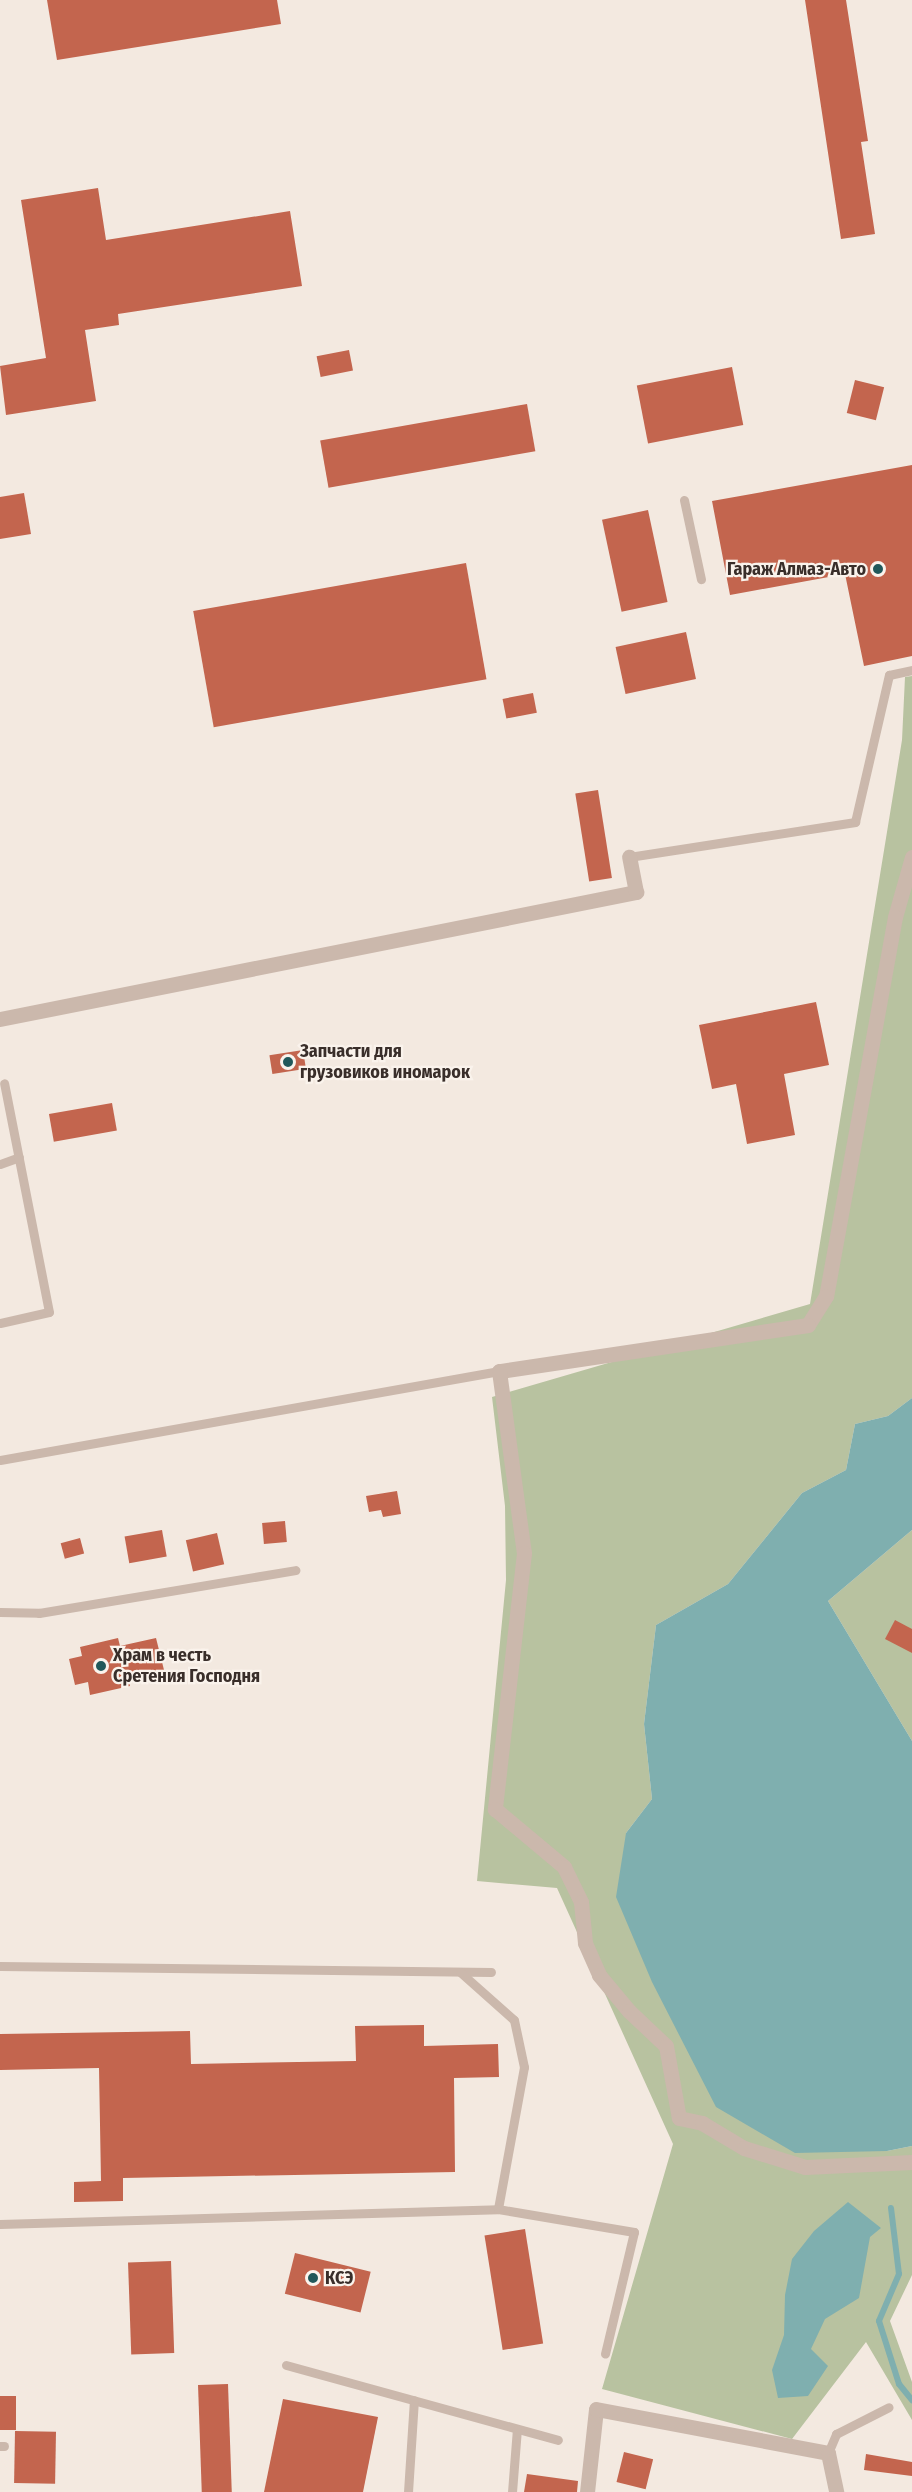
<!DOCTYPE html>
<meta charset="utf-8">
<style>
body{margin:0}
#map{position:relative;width:912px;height:2492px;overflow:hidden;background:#f3e9e0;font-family:"Fira Sans Condensed",sans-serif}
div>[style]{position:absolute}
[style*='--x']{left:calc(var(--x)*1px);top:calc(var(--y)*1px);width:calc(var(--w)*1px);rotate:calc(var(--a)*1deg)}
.green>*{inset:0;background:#b8c2a0}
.water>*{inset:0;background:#7fafaf}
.stream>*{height:6px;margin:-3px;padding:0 3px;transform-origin:3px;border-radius:3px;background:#7fafaf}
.building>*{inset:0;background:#c3654e;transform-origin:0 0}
.lane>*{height:9px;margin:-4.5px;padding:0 4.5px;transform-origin:4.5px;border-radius:4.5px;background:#cbb8ac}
.street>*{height:15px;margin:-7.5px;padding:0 7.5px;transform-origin:7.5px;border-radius:7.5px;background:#cbb8ac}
.dots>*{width:16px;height:16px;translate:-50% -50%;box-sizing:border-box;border:3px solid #faf3ec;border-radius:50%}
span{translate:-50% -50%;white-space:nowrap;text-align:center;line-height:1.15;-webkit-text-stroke:4.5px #faf3ec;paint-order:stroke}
.poi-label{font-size:18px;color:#392e2a;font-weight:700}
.right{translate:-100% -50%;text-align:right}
.left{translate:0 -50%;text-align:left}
</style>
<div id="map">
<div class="green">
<div style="clip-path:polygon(912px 676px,912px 1398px,888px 1416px,855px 1424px,846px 1470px,802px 1493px,728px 1584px,656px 1625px,644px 1724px,652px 1799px,626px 1833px,887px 2151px,912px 2146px,912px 2275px,890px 2321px,912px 2382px,912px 2420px,866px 2342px,792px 2439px,602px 2389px,673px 2144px,557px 1888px,477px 1881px,506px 1580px,505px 1506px,492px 1397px,810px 1304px,902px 740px,905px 677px)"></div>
<div style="clip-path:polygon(912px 1530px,912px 1741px,828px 1601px)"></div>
</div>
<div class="water">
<div style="clip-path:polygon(912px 1398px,912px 1530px,828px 1601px,912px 1741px,912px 2146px,887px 2151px,795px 2153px,716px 2107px,652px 1982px,616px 1897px,626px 1833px,652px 1799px,644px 1724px,656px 1625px,728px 1584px,802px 1493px,846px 1470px,855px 1424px,888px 1416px)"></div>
<div style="clip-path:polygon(848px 2202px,881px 2228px,870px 2237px,859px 2298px,825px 2319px,811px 2349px,828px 2366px,808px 2396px,778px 2398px,772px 2370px,784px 2335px,785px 2295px,792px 2259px,814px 2231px)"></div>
</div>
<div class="stream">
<div style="--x:891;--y:2208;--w:66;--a:83.1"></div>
<div style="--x:899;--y:2274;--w:51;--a:113.1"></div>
<div style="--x:879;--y:2321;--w:66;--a:72.4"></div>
<div style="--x:899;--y:2384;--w:21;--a:51"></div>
</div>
<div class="building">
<div style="clip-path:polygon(47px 0,277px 0,281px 24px,57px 60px)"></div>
<div style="clip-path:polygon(805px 0,846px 0,868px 141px,861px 142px,875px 234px,841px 239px)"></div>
<div style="clip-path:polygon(98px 188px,106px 240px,290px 211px,302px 286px,118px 314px,119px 325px,85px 330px,96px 401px,6px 415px,0 366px,46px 358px,21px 200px)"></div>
<div style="left:349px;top:350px;width:21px;height:33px;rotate:79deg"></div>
<div style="left:732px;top:367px;width:59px;height:97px;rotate:79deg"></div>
<div style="left:855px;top:380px;width:30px;height:34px;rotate:14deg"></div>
<div style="left:527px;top:404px;width:48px;height:210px;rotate:80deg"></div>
<div style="clip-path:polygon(912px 465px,912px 656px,864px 666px,845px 574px,730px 595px,712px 501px)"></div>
<div style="clip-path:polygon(24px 493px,31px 534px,0 539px,0 497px)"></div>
<div style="left:648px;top:510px;width:94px;height:47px;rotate:78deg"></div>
<div style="left:466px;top:563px;width:118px;height:277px;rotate:80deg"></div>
<div style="left:686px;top:632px;width:48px;height:72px;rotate:78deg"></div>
<div style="left:533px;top:693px;width:20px;height:31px;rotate:79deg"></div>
<div style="left:598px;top:790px;width:89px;height:23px;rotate:81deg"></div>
<div style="clip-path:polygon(816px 1002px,829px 1065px,784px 1074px,795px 1135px,747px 1144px,736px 1084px,712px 1089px,699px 1025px)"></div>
<div style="left:303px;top:1050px;width:19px;height:34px;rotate:81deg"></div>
<div style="left:112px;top:1103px;width:28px;height:64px;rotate:80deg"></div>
<div style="clip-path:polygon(397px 1491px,401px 1514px,383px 1517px,381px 1510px,369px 1512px,366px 1496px)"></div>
<div style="left:285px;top:1521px;width:21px;height:23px;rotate:85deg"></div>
<div style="left:162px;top:1530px;width:27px;height:38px;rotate:80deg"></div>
<div style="left:217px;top:1533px;width:32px;height:32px;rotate:77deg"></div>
<div style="left:80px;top:1538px;width:16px;height:20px;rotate:75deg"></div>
<div style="clip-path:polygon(895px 1620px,912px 1629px,912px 1653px,885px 1639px)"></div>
<div style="clip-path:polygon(118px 1638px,120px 1646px,156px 1638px,164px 1670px,128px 1678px,130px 1686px,90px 1695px,88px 1682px,75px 1685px,69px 1659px,82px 1656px,80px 1647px)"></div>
<div style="clip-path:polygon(424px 2025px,424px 2046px,498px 2044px,499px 2077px,454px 2078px,455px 2172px,123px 2178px,123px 2201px,74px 2202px,74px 2182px,101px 2181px,99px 2068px,0 2070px,0 2034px,190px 2031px,191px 2064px,356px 2061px,355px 2026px)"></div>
<div style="left:525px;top:2229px;width:116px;height:41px;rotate:81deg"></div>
<div style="left:295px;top:2253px;width:78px;height:42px;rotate:14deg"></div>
<div style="left:171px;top:2261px;width:92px;height:43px;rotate:88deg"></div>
<div style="left:228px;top:2384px;width:108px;height:30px;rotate:88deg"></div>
<div style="left:0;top:2396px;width:16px;height:34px"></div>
<div style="clip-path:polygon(283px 2399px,378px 2417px,363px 2492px,264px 2492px)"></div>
<div style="left:15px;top:2431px;width:41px;height:52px;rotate:1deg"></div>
<div style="left:624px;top:2452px;width:30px;height:31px;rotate:14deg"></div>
<div style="clip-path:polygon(866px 2454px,912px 2462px,912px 2476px,864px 2470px)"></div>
<div style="clip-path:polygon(527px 2474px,578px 2481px,577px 2492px,524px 2492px)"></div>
</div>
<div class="lane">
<div style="--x:684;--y:500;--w:81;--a:77.9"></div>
<div style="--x:629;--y:857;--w:229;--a:-8.8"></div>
<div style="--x:855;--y:822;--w:151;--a:-77"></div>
<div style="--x:889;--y:675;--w:24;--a:-12"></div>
<div style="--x:0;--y:1164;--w:20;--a:-20"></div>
<div style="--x:0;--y:1323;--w:50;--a:-12.7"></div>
<div style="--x:49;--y:1312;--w:233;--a:-101.1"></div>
<div style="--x:0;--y:1460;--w:507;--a:-10.11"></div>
<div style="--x:0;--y:1612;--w:39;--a:1"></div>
<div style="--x:39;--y:1613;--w:260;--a:-9.5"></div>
<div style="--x:0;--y:1966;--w:491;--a:0.7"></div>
<div style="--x:460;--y:1972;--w:72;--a:41.6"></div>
<div style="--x:514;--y:2020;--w:48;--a:78"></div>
<div style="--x:524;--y:2067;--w:144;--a:100.4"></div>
<div style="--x:0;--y:2224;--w:498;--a:-1.7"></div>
<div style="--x:498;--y:2209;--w:138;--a:9.6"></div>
<div style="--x:634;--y:2232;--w:125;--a:103.4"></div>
<div style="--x:286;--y:2365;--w:282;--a:15.4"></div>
<div style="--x:0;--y:2446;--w:4;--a:0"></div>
<div style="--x:828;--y:2453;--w:21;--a:-67"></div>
<div style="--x:836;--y:2434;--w:59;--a:-27"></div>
<div style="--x:408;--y:2492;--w:92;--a:-86.3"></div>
<div style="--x:512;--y:2492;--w:63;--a:-85.5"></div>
</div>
<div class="street">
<div style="--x:912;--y:857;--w:62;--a:105.8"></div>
<div style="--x:895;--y:917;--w:385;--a:100.3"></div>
<div style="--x:826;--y:1296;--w:34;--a:122"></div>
<div style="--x:808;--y:1325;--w:312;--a:171.5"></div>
<div style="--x:499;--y:1371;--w:184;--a:82.2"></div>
<div style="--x:524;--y:1553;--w:258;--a:96.5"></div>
<div style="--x:495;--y:1809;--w:90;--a:40"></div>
<div style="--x:564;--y:1867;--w:39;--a:64"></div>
<div style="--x:581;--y:1902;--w:41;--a:84.4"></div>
<div style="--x:585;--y:1943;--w:35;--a:66"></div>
<div style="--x:599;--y:1975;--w:47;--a:50.2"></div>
<div style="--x:629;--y:2011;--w:51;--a:43.4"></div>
<div style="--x:666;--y:2046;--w:73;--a:79.8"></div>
<div style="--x:679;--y:2118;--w:24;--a:12"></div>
<div style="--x:702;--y:2123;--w:49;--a:30.8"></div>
<div style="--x:744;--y:2148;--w:64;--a:17.3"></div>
<div style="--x:805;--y:2167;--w:107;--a:-2.7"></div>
<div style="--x:0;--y:1019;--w:649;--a:-11.29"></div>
<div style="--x:636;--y:892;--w:36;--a:-101"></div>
<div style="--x:587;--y:2492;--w:83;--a:-83.8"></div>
<div style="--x:596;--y:2409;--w:236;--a:10.7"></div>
<div style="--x:828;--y:2453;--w:40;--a:78"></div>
</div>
<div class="dots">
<div style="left:878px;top:569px;background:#21585a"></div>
<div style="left:288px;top:1062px;background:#21585a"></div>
<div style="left:101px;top:1666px;background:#21585a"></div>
<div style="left:313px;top:2278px;background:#21585a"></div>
</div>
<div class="poi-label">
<span class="right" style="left:866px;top:569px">Гараж Алмаз-Авто</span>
<span class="left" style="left:300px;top:1062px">Запчасти для<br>грузовиков иномарок</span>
<span class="left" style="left:113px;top:1666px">Храм в честь<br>Сретения Господня</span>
<span class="left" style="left:325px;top:2278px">КСЭ</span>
</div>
</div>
